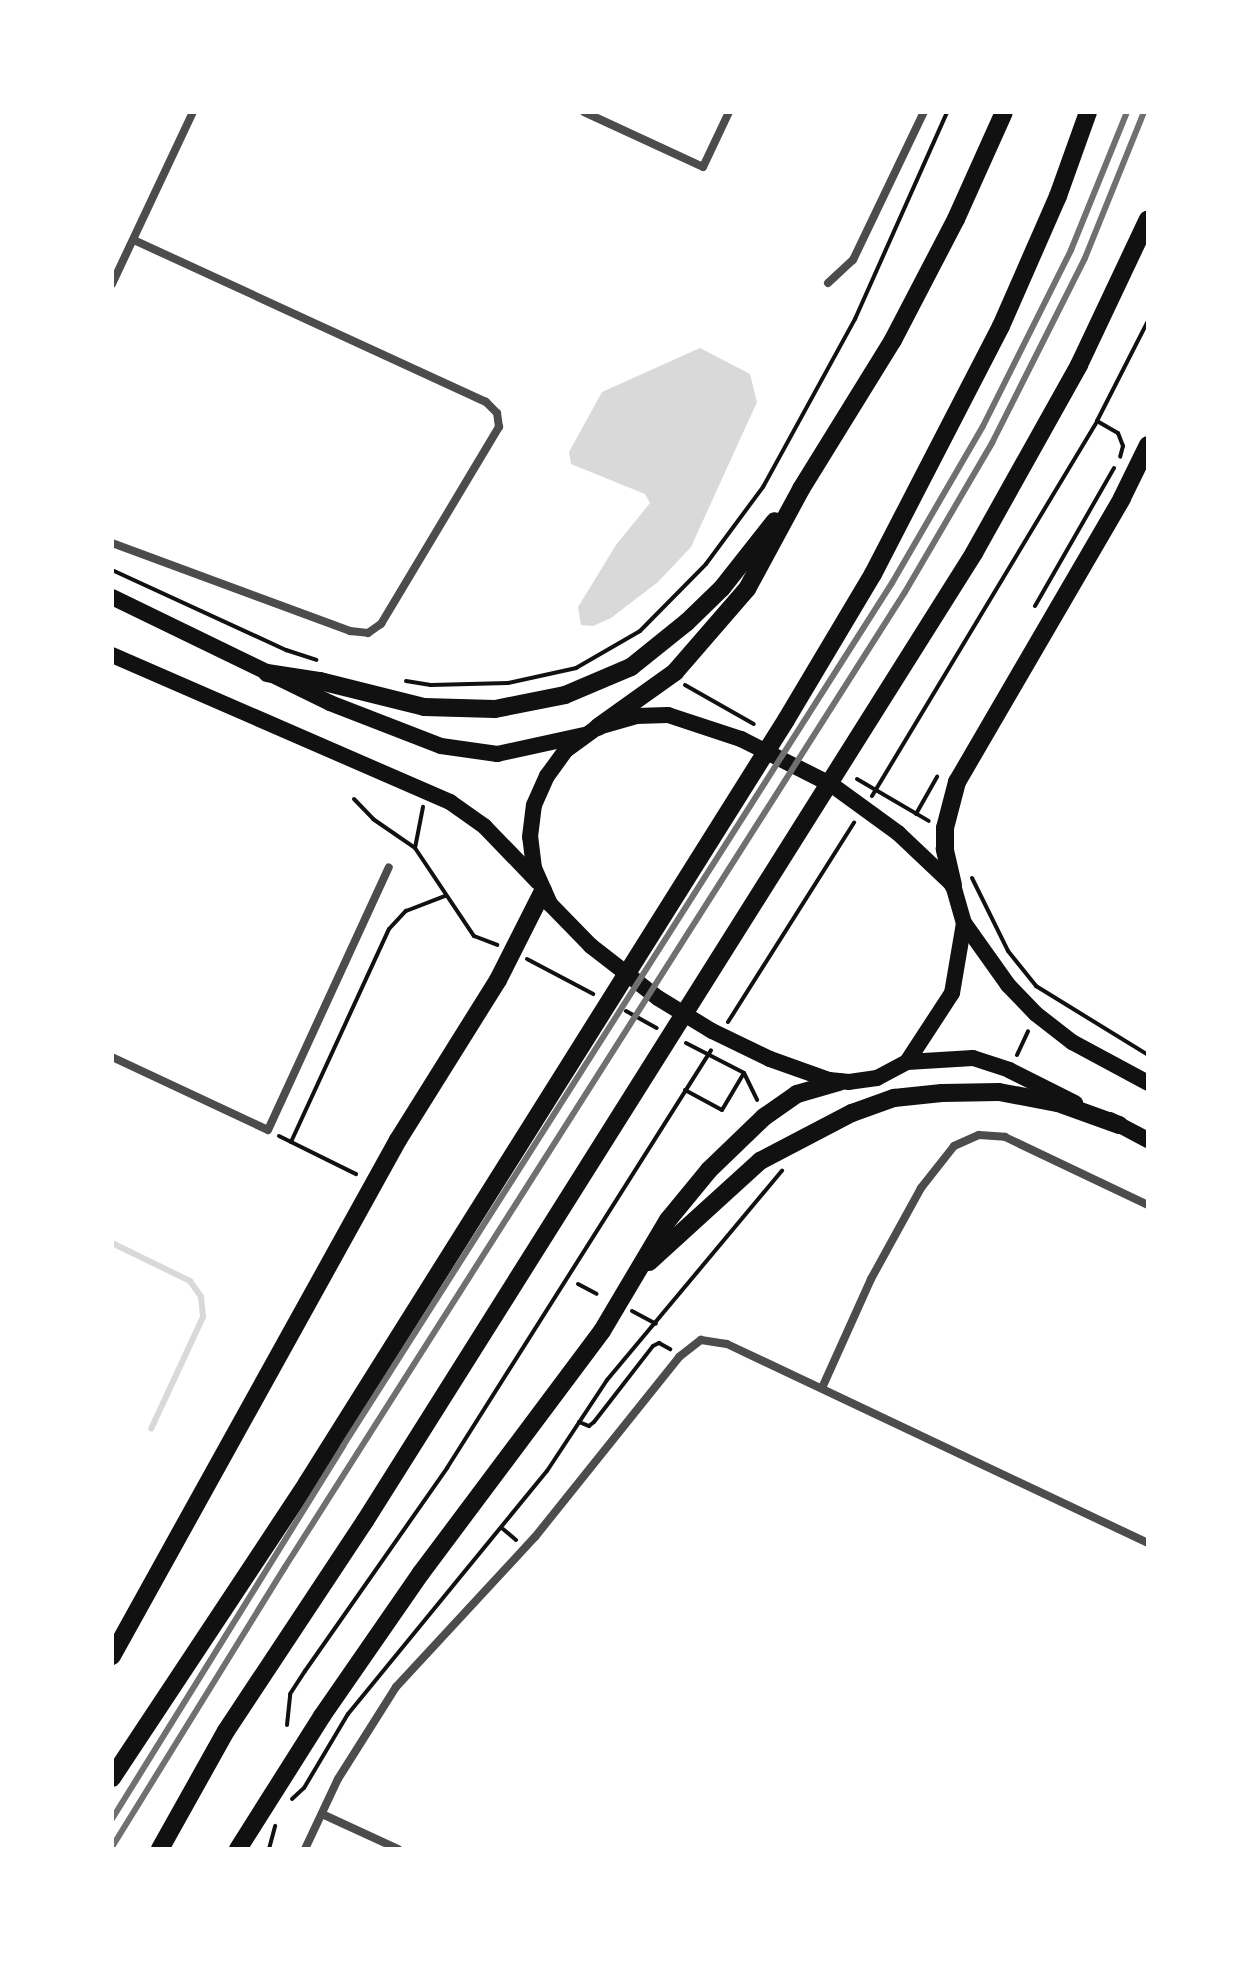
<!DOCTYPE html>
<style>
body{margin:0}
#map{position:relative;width:1260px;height:1961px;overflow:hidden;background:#fff;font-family:Montserrat,sans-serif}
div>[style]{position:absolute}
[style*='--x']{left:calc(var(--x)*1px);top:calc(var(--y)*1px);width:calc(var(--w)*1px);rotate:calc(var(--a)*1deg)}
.water>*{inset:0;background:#d9d9d9}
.stream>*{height:6px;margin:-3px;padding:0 3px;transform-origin:3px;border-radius:3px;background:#d9d9d9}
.path>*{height:4px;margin:-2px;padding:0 2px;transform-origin:2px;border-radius:2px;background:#111}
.minor>*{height:8px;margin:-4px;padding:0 4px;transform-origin:4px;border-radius:4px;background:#4c4c4c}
.primary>*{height:16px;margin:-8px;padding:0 8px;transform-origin:8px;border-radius:8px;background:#111}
.trunk>*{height:16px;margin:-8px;padding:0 8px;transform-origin:8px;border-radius:8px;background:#111}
.motorway>*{height:18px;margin:-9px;padding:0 9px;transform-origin:9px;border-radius:9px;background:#111}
.rail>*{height:6px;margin:-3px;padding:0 3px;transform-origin:3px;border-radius:3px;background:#707070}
span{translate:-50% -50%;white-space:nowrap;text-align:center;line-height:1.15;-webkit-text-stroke:8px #fff;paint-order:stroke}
.frame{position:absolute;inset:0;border:114px solid #fff;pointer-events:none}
</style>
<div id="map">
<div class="water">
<div style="clip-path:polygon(700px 348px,750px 374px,757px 402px,691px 547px,658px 582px,611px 618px,593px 626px,581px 625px,578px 607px,616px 545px,650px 503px,645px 494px,571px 464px,569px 452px,602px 392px)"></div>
</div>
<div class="stream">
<div style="--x:112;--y:1243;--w:87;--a:26"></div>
<div style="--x:190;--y:1281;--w:19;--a:55"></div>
<div style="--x:201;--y:1297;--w:20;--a:84"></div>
<div style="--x:203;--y:1317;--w:123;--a:114.9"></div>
</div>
<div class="path">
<div style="--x:1097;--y:421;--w:24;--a:30"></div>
<div style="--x:1118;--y:433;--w:14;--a:69"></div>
<div style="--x:1123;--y:446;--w:11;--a:105"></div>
<div style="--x:112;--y:570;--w:192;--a:24.7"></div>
<div style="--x:286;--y:650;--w:32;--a:18"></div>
<div style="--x:1035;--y:606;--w:159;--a:-60.2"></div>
<div style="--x:406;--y:681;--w:25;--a:9"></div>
<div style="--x:431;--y:685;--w:77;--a:-1.5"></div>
<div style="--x:508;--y:683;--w:70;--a:-12.4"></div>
<div style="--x:576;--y:668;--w:74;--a:-30"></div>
<div style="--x:640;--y:631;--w:94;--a:-45.4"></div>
<div style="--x:706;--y:564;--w:96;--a:-53.5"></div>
<div style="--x:763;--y:487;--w:192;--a:-61.3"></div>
<div style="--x:855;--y:319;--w:227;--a:-66"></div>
<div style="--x:685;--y:685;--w:79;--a:29.5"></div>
<div style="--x:857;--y:779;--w:83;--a:30.3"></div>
<div style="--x:872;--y:796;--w:437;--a:-59"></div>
<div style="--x:1097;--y:421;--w:112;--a:-63"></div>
<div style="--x:354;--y:799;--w:28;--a:46"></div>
<div style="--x:373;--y:819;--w:51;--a:34.6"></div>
<div style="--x:415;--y:848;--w:106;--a:56.2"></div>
<div style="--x:474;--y:936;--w:25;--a:21"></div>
<div style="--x:916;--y:814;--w:43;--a:-60.4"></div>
<div style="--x:415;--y:848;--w:42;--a:-79"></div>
<div style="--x:972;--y:878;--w:81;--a:63.7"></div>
<div style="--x:1008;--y:951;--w:45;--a:51.3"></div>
<div style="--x:1036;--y:986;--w:132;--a:31.6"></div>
<div style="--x:527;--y:959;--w:75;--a:27.9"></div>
<div style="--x:626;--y:1011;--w:35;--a:29"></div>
<div style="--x:728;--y:1022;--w:236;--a:-57.7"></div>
<div style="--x:686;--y:1043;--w:65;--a:27.3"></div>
<div style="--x:744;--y:1073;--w:30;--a:64"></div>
<div style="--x:1017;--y:1055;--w:26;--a:-65"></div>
<div style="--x:685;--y:1090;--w:42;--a:28.4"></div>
<div style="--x:722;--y:1110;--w:43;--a:-59.3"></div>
<div style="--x:279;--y:1136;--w:86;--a:26.3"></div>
<div style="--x:291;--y:1142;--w:234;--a:-65.3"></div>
<div style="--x:389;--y:929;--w:25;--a:-47"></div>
<div style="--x:406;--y:911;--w:42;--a:-21"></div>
<div style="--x:578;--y:1284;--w:21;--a:28"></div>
<div style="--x:632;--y:1311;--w:27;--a:28"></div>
<div style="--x:579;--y:1422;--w:11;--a:22"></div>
<div style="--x:589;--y:1426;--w:6;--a:-39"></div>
<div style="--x:594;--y:1422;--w:96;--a:-52.2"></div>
<div style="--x:653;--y:1346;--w:7;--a:-27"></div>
<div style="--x:659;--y:1343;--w:13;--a:29"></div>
<div style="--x:503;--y:1529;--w:17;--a:40"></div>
<div style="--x:287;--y:1725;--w:31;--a:-84"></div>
<div style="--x:290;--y:1694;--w:27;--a:-57"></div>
<div style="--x:305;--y:1671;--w:248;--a:-55"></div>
<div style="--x:447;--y:1468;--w:494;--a:-57.7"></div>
<div style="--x:292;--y:1799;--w:16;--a:-43"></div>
<div style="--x:304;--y:1788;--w:86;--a:-59.3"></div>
<div style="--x:348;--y:1714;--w:314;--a:-50.7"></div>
<div style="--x:547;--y:1471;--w:109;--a:-56.6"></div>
<div style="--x:607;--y:1380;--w:273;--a:-50.1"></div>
<div style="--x:269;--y:1849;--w:24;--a:-75"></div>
</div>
<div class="minor">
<div style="--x:584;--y:112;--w:131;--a:24.8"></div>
<div style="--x:703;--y:167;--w:61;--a:-64.7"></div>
<div style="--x:828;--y:283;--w:34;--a:-43"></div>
<div style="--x:853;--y:260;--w:164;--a:-64.4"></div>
<div style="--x:112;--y:284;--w:190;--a:-64.8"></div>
<div style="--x:112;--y:543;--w:254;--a:20.3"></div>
<div style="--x:350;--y:631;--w:18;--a:6"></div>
<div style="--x:368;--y:633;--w:16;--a:-35"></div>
<div style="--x:381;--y:624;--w:230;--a:-59.1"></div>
<div style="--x:499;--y:427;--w:14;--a:-98"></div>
<div style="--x:497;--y:413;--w:16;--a:-135"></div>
<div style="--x:486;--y:402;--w:388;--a:-155.3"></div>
<div style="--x:112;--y:1057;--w:172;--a:25.1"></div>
<div style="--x:268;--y:1130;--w:289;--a:-65.3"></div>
<div style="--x:822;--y:1388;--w:120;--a:-65.8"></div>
<div style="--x:871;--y:1279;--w:104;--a:-61.2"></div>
<div style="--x:921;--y:1188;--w:53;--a:-51.8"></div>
<div style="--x:954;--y:1146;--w:27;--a:-24"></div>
<div style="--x:979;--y:1135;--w:26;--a:4"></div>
<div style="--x:1005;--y:1137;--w:158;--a:25.4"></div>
<div style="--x:322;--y:1814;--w:84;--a:24.7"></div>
<div style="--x:305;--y:1849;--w:77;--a:-64.8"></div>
<div style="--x:338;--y:1779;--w:109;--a:-57.8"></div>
<div style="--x:396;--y:1687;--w:205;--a:-47.2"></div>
<div style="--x:535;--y:1537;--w:231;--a:-51.3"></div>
<div style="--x:679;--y:1357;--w:28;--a:-38"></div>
<div style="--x:701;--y:1340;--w:26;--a:9"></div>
<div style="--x:727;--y:1344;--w:466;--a:25.3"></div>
</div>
<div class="primary">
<div style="--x:112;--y:597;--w:242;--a:25.9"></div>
<div style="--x:330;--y:703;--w:119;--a:21.2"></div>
<div style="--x:441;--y:746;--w:57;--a:8.1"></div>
<div style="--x:497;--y:754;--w:89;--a:-12.3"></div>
<div style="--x:112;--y:655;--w:369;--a:23.5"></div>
<div style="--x:450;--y:802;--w:42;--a:35.2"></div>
<div style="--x:484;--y:826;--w:78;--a:46"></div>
</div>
<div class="trunk">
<div style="--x:668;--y:715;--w:77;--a:18.2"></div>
<div style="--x:741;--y:739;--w:102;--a:26.8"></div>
<div style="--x:832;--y:785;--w:82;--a:36"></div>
<div style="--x:898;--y:833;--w:76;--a:43.4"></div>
<div style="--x:953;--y:885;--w:40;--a:74"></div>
<div style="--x:964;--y:923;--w:71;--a:99.7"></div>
<div style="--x:952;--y:993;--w:82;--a:123.1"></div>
<div style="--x:907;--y:1062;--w:34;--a:152"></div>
<div style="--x:877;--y:1078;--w:28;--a:172"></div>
<div style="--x:849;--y:1082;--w:20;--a:-174"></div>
<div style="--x:829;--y:1080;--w:63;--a:-160.4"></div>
<div style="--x:770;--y:1059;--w:64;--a:-154.2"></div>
<div style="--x:712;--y:1031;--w:63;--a:-148.6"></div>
<div style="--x:658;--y:998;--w:85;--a:-142.2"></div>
<div style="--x:591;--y:946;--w:59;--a:-134.3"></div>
<div style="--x:550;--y:904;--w:39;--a:-114"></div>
<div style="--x:534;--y:868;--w:31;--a:-97"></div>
<div style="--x:530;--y:837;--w:32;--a:-83"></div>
<div style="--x:534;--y:805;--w:32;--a:-66"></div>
<div style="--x:547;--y:776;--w:32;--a:-54"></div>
<div style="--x:566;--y:750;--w:39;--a:-36"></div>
<div style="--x:598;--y:727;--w:40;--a:-16"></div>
<div style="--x:636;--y:716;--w:32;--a:-2"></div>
<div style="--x:964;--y:923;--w:76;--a:54.6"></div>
<div style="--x:1008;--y:985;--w:40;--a:46"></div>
<div style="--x:1036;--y:1014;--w:46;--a:37.9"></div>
<div style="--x:1072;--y:1042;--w:86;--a:28.3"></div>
<div style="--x:907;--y:1062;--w:66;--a:-3.5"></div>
<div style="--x:973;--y:1058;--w:38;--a:18"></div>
<div style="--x:1009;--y:1070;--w:74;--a:26.6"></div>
<div style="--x:1110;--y:1120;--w:43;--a:27.8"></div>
</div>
<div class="motorway">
<div style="--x:267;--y:673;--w:54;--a:8.6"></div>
<div style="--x:320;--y:681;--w:107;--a:14"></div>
<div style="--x:424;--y:707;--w:71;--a:1.6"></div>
<div style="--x:495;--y:709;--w:71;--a:-11.3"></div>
<div style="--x:565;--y:695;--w:72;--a:-23"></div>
<div style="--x:631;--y:667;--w:72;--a:-38.8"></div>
<div style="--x:687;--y:622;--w:49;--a:-44.2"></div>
<div style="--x:722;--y:588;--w:85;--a:-51.7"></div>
<div style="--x:598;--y:727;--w:95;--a:-35.5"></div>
<div style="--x:675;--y:672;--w:110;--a:-49.1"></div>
<div style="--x:747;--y:589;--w:114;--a:-61.6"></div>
<div style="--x:801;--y:489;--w:175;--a:-58.3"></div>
<div style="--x:893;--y:340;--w:136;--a:-62.5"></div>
<div style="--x:956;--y:219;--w:117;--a:-65.8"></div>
<div style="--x:953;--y:885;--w:37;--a:-103"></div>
<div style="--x:945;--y:849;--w:21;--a:-90"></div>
<div style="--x:945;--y:828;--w:48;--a:-75.4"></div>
<div style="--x:957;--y:782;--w:328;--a:-59.8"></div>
<div style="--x:1122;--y:498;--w:59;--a:-63.9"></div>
<div style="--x:649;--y:1262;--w:150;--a:-42.3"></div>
<div style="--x:760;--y:1161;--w:104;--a:-27.6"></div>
<div style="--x:852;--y:1113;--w:45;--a:-19.7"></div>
<div style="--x:894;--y:1098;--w:48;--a:-5.9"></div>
<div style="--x:942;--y:1093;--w:57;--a:-1"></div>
<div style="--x:999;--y:1092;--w:60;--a:10.6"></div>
<div style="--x:1058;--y:1103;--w:65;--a:19.8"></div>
<div style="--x:112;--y:1656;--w:590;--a:-61"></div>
<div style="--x:398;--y:1140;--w:189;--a:-58"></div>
<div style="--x:498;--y:980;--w:100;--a:-63.2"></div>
<div style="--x:112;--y:1778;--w:354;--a:-56.5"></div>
<div style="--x:307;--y:1483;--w:901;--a:-57.88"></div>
<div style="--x:786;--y:720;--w:170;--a:-59.2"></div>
<div style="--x:873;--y:574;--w:279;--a:-62.7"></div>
<div style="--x:1001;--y:326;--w:142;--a:-66.3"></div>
<div style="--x:1058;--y:196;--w:89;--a:-70.3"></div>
<div style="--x:160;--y:1849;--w:135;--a:-60.8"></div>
<div style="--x:226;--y:1731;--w:252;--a:-56.5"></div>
<div style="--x:365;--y:1521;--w:1144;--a:-57.82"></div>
<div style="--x:974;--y:553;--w:215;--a:-60.8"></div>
<div style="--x:1079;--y:365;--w:161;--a:-64.7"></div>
<div style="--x:238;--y:1849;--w:157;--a:-57.7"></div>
<div style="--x:322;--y:1716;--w:174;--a:-55.3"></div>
<div style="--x:421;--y:1573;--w:302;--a:-53.2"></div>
<div style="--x:602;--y:1331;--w:129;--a:-59.3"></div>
<div style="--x:668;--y:1220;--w:65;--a:-50.6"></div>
<div style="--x:709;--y:1170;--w:76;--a:-43.9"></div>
<div style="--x:764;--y:1117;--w:40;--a:-34.9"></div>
<div style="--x:797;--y:1094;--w:44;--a:-15.9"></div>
</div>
<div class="rail">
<div style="--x:112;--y:1819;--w:439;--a:-58.2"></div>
<div style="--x:343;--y:1446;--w:1023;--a:-57.54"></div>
<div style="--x:892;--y:583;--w:181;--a:-59.9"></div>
<div style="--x:983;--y:426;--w:197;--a:-63.4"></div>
<div style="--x:1071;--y:250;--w:149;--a:-67.9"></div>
<div style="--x:112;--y:1847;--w:329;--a:-58.3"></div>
<div style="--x:285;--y:1567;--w:1155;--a:-57.55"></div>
<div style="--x:905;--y:592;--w:173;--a:-59.7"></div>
<div style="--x:992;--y:443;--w:207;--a:-63.3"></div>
<div style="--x:1085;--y:258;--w:157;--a:-68"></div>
</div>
<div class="frame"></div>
</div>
